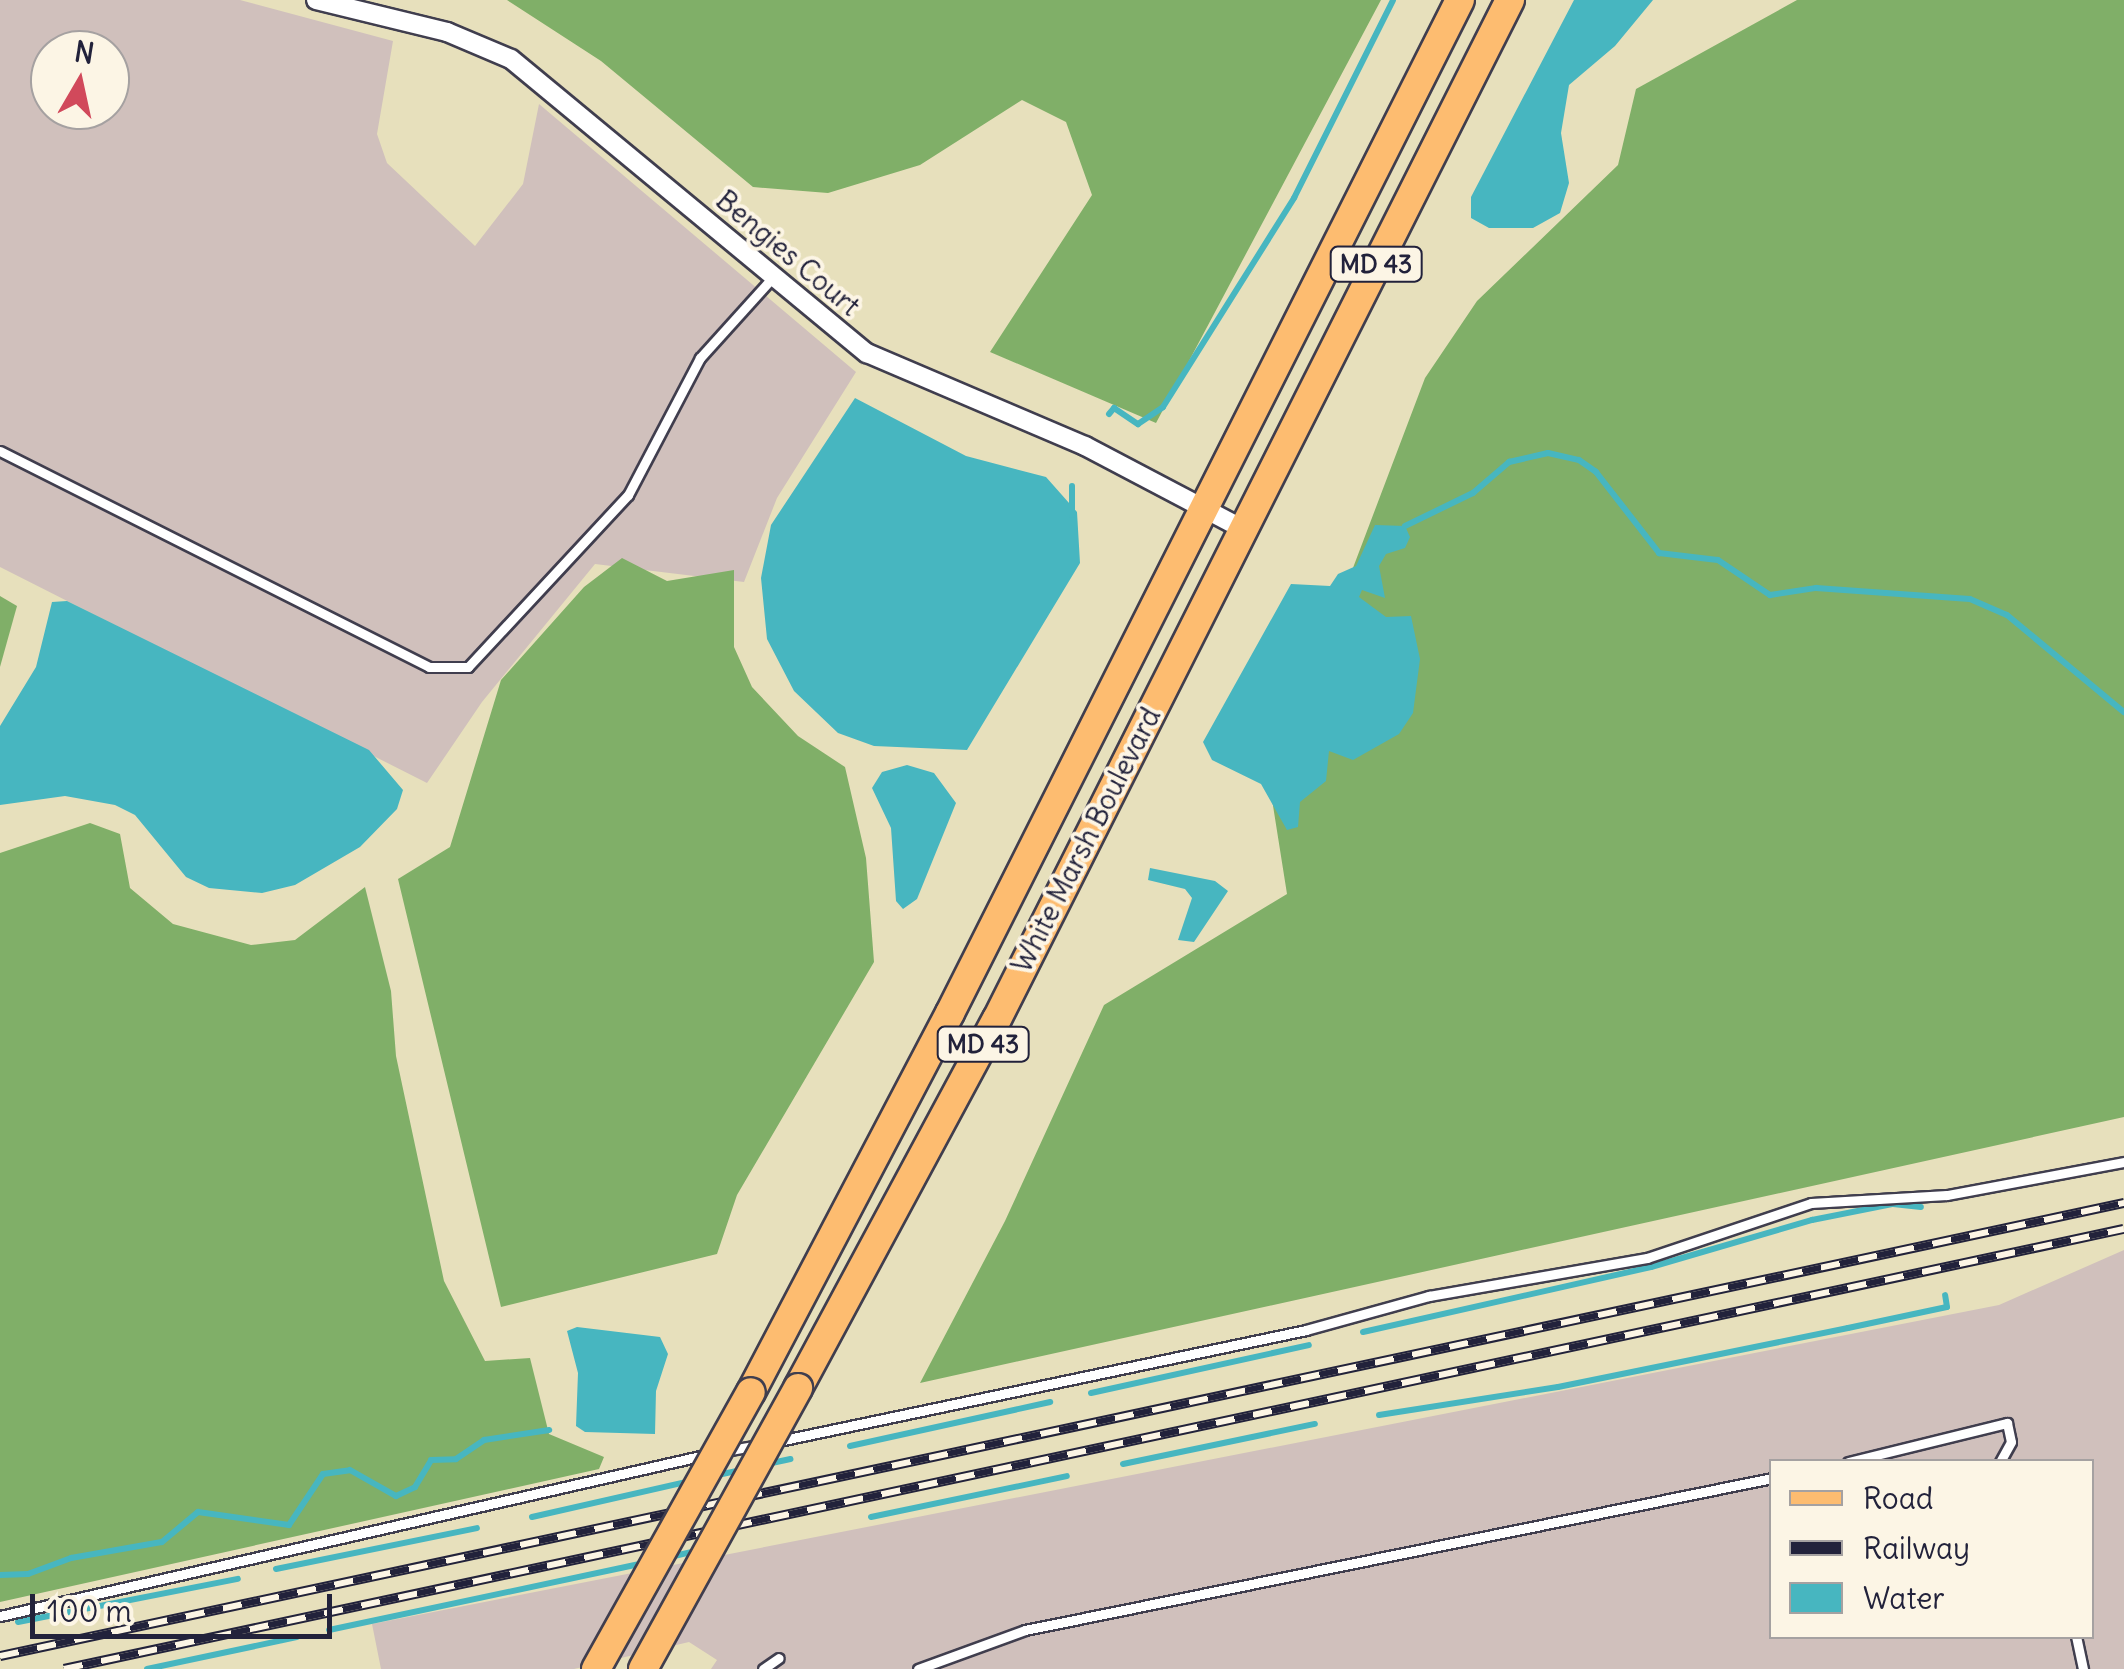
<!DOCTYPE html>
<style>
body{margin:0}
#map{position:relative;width:2124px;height:1669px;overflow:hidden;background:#e7e0bc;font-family:Delius,sans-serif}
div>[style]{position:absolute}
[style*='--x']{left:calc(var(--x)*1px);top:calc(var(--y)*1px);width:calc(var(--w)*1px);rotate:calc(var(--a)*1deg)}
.industrial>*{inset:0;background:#d0c0bc}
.forest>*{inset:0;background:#80af68}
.water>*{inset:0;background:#47b6c0}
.stream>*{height:6px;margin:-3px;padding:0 3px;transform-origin:3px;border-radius:3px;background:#47b6c0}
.roads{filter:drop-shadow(2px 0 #403e4e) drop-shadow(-2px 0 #403e4e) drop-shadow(0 2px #403e4e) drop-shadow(0 -2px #403e4e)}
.lane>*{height:9px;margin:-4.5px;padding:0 4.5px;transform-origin:4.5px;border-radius:4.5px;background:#fff}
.street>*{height:18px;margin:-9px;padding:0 9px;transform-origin:9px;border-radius:9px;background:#fff}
.primary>*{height:28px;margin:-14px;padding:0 14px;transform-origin:14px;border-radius:14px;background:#fdbc70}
.rail>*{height:10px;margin-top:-5px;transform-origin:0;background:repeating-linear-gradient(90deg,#fcf5e5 0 19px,#22223b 0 38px);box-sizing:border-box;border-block:2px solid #22223b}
.bridges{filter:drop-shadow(2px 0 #403e4e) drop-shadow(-2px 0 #403e4e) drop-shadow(0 2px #403e4e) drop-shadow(0 -2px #403e4e)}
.primary-bridge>*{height:28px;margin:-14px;padding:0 14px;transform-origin:14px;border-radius:14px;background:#fdbc70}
span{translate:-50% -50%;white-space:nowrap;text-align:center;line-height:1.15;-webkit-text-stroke:8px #fcf5e5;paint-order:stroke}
.shield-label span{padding:2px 8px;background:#fcf5e5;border:2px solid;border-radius:8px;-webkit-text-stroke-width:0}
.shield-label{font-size:25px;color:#22223b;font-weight:700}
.street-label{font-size:28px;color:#22223b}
.legend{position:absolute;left:1769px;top:1459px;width:325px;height:180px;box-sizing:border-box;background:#fcf5e5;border:2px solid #a5a1a1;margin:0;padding:12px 18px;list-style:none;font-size:30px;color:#22223b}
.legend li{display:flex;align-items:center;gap:20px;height:50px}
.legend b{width:50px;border:2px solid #a5a1a1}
.north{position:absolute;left:30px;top:30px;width:100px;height:100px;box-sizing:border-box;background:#fcf5e5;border:2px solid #a5a1a1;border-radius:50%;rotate:9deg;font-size:28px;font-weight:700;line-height:40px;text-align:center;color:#22223b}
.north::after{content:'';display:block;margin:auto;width:35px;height:45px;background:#d1495b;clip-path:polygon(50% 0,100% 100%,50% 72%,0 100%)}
.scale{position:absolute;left:30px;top:1594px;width:302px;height:45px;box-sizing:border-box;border:5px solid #22223b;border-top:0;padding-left:12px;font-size:30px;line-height:35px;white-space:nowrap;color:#22223b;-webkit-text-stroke:8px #fcf5e5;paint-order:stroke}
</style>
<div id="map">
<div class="industrial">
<div style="clip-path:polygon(evenodd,0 0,240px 0,393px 41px,377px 134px,387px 163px,475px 246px,523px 184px,539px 104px,856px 372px,777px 498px,744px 582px,595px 564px,482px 702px,427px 783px,0 567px,0 0,50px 50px,110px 50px,110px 110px,50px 110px,50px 50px)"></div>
<div style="clip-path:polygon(evenodd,2124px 1250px,2124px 1669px,711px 1669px,717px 1660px,689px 1642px,574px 1669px,381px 1669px,372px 1624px,1999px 1305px,2124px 1250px,1772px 1462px,2092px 1462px,2092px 1636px,1772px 1636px,1772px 1462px)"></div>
</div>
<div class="forest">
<div style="clip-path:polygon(507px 0,1381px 0,1156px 423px,990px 352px,1092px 195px,1066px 122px,1022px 100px,920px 165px,828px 193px,753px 187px,601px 61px)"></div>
<div style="clip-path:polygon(1797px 0,2124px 0,2124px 1117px,920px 1383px,1005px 1221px,1104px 1005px,1287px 894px,1264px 749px,1348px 581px,1425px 378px,1477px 301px,1618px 165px,1636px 89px)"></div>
<div style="clip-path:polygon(622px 558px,667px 581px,734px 570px,734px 647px,752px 687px,798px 736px,845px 767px,866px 858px,874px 962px,737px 1195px,717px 1254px,501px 1307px,398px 879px,450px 847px,501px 680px,584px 587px)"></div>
<div style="clip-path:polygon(0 596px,17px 606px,0 667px)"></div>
<div style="clip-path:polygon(90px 823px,120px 834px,130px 888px,173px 924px,251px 945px,295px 940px,365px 887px,391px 991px,396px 1056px,444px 1281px,485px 1361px,530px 1358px,549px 1434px,604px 1457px,599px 1469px,0 1602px,0 853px)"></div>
</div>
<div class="water">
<div style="clip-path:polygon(1574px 0,1653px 0,1615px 46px,1569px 85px,1561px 133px,1569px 183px,1560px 213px,1533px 228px,1489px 228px,1471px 218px,1471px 197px)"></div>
<div style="clip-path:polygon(855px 398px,966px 456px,1046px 477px,1077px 512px,1080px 563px,967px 750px,874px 746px,838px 733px,794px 691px,767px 639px,761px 578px,771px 525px)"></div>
<div style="clip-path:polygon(1375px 525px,1405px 526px,1410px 537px,1405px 548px,1386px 554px,1379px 566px,1385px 598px,1362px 590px,1359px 597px,1386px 617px,1411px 616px,1420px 659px,1413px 713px,1399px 734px,1353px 760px,1329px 751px,1326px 781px,1300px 802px,1298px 827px,1287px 830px,1261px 784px,1212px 760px,1203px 742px,1291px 584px,1330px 586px,1338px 574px,1356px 566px)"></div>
<div style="clip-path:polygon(67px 601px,369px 750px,403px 790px,397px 809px,360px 847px,295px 885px,262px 893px,209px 888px,186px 877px,135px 815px,115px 805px,65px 796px,0 805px,0 726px,36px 667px,52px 602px)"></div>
<div style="clip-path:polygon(907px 765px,934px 773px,956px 803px,917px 899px,903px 909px,896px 901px,891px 828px,872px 788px,882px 772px)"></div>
<div style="clip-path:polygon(1150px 868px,1215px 881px,1228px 891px,1194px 942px,1178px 940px,1192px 898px,1185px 889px,1148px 880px)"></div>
<div style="clip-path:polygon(577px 1327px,660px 1337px,668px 1354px,656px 1391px,655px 1434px,585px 1432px,576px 1426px,578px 1373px,567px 1331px)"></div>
</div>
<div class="stream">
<div style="--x:1109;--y:414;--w:8;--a:-50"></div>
<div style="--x:1114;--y:408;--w:29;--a:34"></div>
<div style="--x:1138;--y:424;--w:30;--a:-34"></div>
<div style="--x:1163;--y:407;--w:247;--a:-57.9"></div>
<div style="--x:1294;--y:198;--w:221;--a:-63.4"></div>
<div style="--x:1072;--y:515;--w:29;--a:-90"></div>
<div style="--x:1405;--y:526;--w:76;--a:-25.9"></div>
<div style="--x:1473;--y:493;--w:48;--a:-40.7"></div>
<div style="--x:1509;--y:462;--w:40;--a:-13"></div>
<div style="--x:1548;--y:453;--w:32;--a:13"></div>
<div style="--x:1579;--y:460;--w:21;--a:35"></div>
<div style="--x:1596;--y:472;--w:103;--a:52.1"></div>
<div style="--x:1659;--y:553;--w:59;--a:6.8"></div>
<div style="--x:1718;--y:560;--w:63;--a:33.9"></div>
<div style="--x:1770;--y:595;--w:47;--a:-8.7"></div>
<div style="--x:1816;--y:588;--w:154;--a:4.1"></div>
<div style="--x:1970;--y:599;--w:40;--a:23.4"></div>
<div style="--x:2007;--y:615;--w:152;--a:39.7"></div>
<div style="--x:1363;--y:1332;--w:295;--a:-12.7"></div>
<div style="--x:1651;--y:1267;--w:168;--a:-16.3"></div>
<div style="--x:1812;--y:1220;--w:83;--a:-11.2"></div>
<div style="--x:1893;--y:1204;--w:28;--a:6"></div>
<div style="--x:1091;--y:1393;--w:223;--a:-12.4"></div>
<div style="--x:1379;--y:1415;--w:181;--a:-8.9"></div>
<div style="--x:1558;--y:1387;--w:296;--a:-11.5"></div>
<div style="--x:1848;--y:1328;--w:101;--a:-12"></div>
<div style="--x:1947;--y:1307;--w:12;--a:-99"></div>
<div style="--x:850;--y:1446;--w:205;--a:-12.4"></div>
<div style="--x:767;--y:1464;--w:24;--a:-12"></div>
<div style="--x:1123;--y:1464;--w:196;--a:-11.8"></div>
<div style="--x:713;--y:1476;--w:33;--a:-12"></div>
<div style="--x:532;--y:1517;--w:163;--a:-12.8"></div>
<div style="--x:871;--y:1517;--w:200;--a:-11.8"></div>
<div style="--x:670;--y:1557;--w:28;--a:-13"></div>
<div style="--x:276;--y:1569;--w:205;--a:-11.5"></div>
<div style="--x:0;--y:1575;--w:28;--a:-2"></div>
<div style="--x:28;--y:1574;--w:46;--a:-20.4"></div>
<div style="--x:71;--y:1558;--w:92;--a:-10"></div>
<div style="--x:162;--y:1542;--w:47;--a:-39.8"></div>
<div style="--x:198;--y:1512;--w:92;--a:8.1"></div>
<div style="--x:289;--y:1525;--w:61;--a:-56.3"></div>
<div style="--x:323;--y:1474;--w:27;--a:-8"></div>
<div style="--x:350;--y:1470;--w:53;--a:29.5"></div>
<div style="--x:396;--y:1496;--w:21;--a:-25"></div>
<div style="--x:415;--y:1487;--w:31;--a:-59"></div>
<div style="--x:431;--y:1460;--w:25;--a:-2"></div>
<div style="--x:456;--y:1459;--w:34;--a:-34"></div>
<div style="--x:484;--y:1440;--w:66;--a:-8.7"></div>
<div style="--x:18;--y:1622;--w:224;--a:-11.1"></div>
<div style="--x:329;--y:1630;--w:321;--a:-12"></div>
<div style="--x:147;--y:1669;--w:153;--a:-12"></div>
</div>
<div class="roads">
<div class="lane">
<div style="--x:0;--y:451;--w:480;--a:26.7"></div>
<div style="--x:429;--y:667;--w:39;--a:0"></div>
<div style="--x:468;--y:667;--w:235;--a:-47.1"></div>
<div style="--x:628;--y:495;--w:155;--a:-62.3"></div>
<div style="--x:700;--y:358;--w:109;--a:-48"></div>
<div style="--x:774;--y:1442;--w:544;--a:-11.89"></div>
<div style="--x:1306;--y:1330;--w:128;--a:-15.5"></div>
<div style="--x:1429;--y:1296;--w:221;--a:-9.9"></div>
<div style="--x:1647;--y:1258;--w:173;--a:-18.5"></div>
<div style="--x:1811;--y:1203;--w:136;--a:-3.4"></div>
<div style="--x:1947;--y:1195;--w:180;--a:-10.6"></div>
<div style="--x:725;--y:1451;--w:35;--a:-10"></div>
<div style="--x:1848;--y:1462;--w:164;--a:-13.8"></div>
<div style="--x:2007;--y:1423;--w:19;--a:78"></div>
<div style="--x:2011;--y:1442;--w:23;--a:119"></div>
<div style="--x:0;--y:1616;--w:727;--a:-12.87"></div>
<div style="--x:2076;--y:1636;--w:34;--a:78"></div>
<div style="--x:763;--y:1669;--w:19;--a:-35"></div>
<div style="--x:918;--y:1669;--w:114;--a:-20"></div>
<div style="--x:1025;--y:1630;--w:762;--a:-11.5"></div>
</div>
<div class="street">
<div style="--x:316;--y:0;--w:135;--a:13.7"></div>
<div style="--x:447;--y:32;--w:69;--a:22.9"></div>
<div style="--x:511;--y:59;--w:462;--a:39.6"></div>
<div style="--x:867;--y:353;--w:237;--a:23.1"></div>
<div style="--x:1085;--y:446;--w:178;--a:27.7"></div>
</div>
<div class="primary">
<div style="--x:798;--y:1388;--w:419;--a:-61.7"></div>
<div style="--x:997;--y:1019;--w:1141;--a:-63.28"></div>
<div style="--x:751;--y:1392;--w:428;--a:-62.3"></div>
<div style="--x:950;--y:1013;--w:1134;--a:-63.28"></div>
</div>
</div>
<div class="rail">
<div style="--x:0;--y:1656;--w:2172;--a:-12.04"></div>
<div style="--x:64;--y:1669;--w:2106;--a:-12.06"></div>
</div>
<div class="bridges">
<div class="primary-bridge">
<div style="--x:596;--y:1669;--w:317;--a:-60.8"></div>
<div style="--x:643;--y:1669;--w:321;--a:-61.1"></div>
</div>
</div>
<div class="shield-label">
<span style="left:1376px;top:264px">MD 43</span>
<span style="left:983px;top:1044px">MD 43</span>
</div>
<div class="street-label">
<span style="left:788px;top:253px;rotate:40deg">Bengies Court</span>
<span style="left:1086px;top:840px;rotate:-63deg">White Marsh Boulevard</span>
</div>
<ul class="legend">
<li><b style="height:12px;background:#fdbc70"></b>Road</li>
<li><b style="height:12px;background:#22223b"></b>Railway</li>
<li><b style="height:28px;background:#47b6c0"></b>Water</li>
</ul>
<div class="north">N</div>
<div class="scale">100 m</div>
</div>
